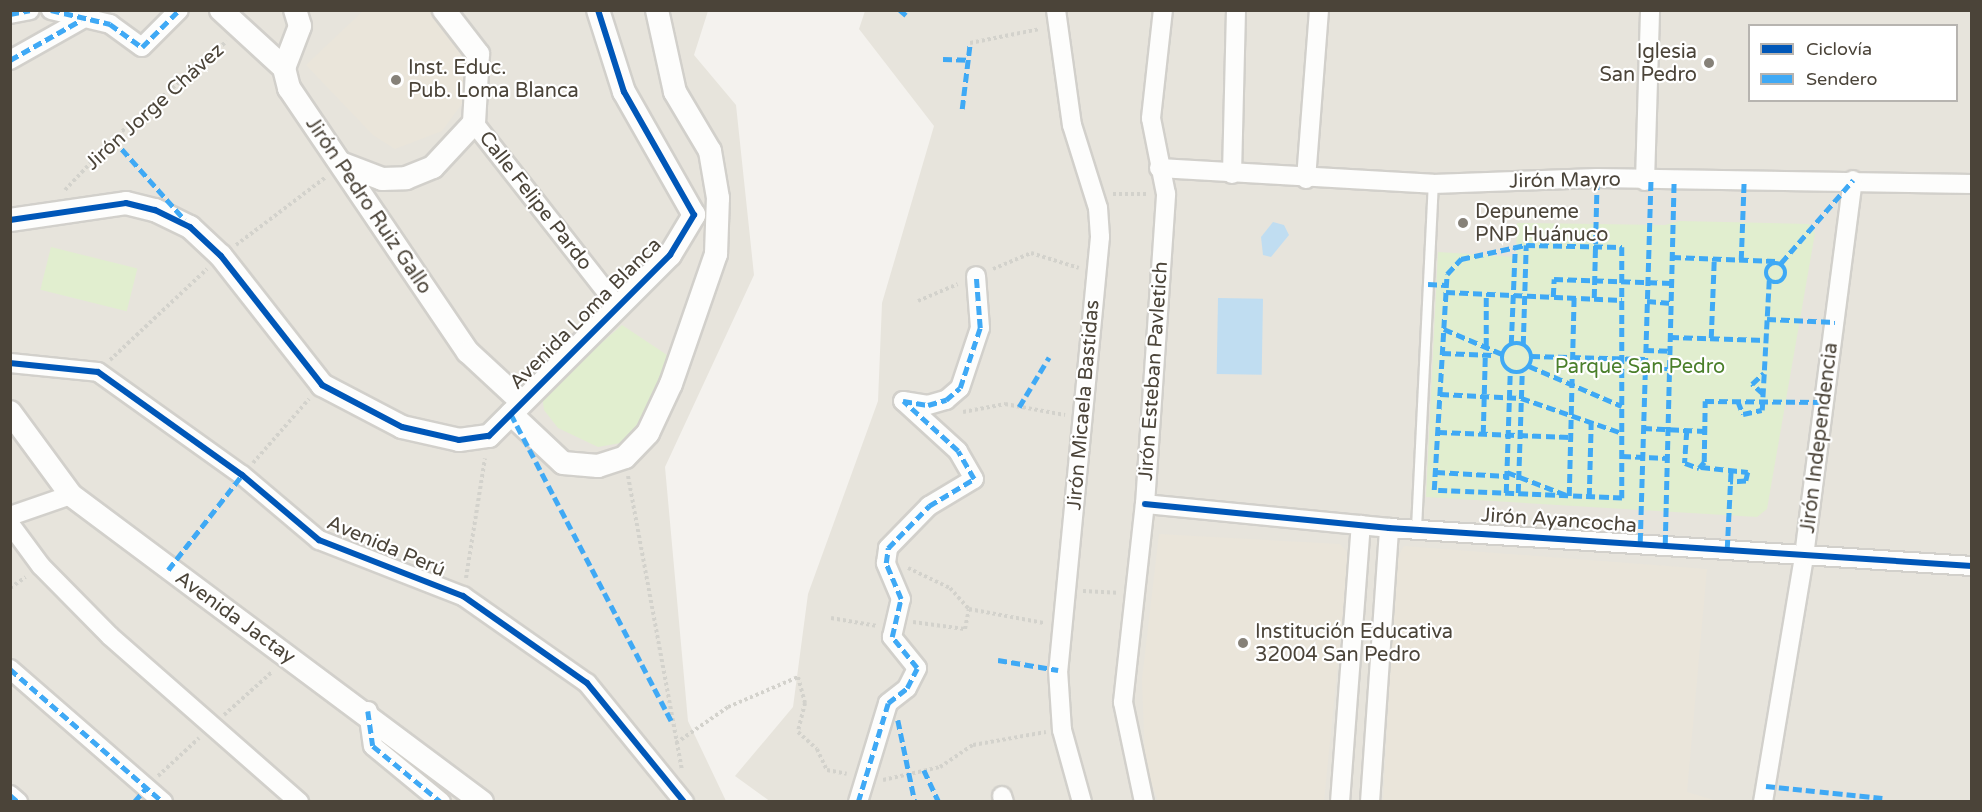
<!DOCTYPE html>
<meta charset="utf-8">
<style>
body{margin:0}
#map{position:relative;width:1982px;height:812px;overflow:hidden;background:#f4f2ee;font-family:"Varela Round",sans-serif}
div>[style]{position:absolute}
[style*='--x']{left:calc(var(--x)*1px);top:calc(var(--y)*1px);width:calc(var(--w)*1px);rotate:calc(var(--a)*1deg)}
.residential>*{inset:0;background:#e7e4dc}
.education>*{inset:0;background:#eae5da}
.green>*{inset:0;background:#e1eecf;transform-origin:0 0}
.water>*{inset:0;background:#c0ddf1;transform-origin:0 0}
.path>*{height:4px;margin-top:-2px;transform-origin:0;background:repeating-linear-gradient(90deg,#d3d2cc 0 3px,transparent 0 6px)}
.roads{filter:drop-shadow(2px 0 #d2d0cb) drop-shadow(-2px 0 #d2d0cb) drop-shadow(0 2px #d2d0cb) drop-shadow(0 -2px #d2d0cb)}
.service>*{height:9px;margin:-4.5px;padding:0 4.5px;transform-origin:4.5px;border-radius:4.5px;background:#fdfdfc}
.minor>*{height:18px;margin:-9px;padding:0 9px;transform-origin:9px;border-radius:9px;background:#fdfdfc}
.tertiary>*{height:22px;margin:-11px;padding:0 11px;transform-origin:11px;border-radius:11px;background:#fdfdfc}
.quiet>*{height:4.5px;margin-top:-2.25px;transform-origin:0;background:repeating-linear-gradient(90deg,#3fa9f5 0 9px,transparent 0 13.5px)}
.quiet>.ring{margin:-2.25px;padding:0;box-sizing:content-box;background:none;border:4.5px solid #3fa9f5;border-radius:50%}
.cycleway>*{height:6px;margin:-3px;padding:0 3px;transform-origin:3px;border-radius:3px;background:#0057b8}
.dots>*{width:16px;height:16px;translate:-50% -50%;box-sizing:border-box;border:3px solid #fff;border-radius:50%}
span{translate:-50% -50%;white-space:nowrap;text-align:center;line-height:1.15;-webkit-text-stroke:4.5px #fff;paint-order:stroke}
.poi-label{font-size:20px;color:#4b4439}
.right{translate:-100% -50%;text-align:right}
.left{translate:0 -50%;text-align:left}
.street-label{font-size:20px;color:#4b4439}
.park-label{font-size:20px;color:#4a7f2a}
.frame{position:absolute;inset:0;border:12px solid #4b4439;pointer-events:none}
.legend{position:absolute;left:1748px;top:24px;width:210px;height:78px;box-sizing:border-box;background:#fff;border:2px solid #b7b4b0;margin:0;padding:8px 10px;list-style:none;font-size:18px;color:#4b4439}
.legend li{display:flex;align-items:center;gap:12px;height:30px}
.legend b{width:30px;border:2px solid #b7b4b0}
</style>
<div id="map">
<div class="residential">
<div style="clip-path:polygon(10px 11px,708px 11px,694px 55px,736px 105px,754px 275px,665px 467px,688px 721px,726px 801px,11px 801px)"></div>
<div style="clip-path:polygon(evenodd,865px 11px,1971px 11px,1971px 801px,771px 802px,735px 776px,793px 707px,808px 594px,878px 401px,882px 303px,934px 126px,859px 29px,865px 11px,1750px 26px,1956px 26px,1956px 100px,1750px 100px,1750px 26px)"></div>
</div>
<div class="education">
<div style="clip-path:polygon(364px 10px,440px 11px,471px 34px,469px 94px,442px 131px,395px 149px,373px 135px,306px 65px)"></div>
<div style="clip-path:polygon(1159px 534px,1340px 544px,1349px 554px,1324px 801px,1158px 801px,1145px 764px,1142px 679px)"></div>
<div style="clip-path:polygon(1404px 546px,1707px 569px,1687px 792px,1717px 801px,1383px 801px,1397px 558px)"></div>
</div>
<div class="green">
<div style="clip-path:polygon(1679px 221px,1809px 224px,1815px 233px,1767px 509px,1757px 517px,1426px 497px,1438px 252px,1516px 257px,1517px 223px,1665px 225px)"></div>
<div style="left:51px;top:247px;width:89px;height:44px;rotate:14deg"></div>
<div style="clip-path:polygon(622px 325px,685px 367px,632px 441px,598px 447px,558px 428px,544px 410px,542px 395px)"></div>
</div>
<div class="water">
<div style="clip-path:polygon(1273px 222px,1284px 225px,1289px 235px,1271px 257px,1263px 255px,1261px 237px)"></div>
<div style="left:1218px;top:298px;width:45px;height:76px;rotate:1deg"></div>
</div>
<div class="path">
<div style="--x:970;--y:43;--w:71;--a:-11.3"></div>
<div style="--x:65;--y:190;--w:70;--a:-46.7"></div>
<div style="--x:113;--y:139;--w:150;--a:-40.7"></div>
<div style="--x:1113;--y:194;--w:35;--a:0"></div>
<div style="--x:236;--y:245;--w:113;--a:-37.1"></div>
<div style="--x:993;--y:269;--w:41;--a:-22.8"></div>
<div style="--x:1031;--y:253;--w:50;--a:17.4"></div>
<div style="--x:918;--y:301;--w:43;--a:-23"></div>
<div style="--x:110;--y:360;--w:133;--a:-43.2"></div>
<div style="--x:963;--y:412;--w:43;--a:-10.8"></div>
<div style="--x:1005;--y:404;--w:61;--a:10.4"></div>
<div style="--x:253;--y:463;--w:85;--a:-48.8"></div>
<div style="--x:628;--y:476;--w:298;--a:79.6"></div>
<div style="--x:908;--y:568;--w:47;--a:25.5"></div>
<div style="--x:950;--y:588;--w:28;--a:48"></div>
<div style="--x:969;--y:609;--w:76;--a:10.6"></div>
<div style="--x:466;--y:578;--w:121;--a:-81"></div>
<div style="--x:10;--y:588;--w:19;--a:-35"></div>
<div style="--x:1083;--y:591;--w:34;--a:3"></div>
<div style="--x:831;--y:618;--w:47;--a:9.9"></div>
<div style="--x:913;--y:622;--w:52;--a:7.7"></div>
<div style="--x:965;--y:629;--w:20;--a:-79"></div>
<div style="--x:224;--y:715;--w:64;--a:-41.9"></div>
<div style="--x:676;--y:743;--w:63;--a:-34.7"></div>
<div style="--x:728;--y:707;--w:76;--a:-23.2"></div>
<div style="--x:798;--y:677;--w:27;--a:75"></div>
<div style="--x:805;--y:703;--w:30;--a:104"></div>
<div style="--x:798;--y:732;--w:25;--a:42"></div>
<div style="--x:817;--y:749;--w:23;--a:65"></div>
<div style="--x:827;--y:770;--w:20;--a:11"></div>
<div style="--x:158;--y:776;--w:56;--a:-42.8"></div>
<div style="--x:883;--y:780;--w:58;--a:-12.8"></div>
<div style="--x:940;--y:767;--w:40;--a:-34"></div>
<div style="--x:973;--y:745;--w:74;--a:-10.1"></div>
</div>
<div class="roads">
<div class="service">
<div style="--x:1416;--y:528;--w:344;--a:-87.2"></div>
</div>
<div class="minor">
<div style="--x:51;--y:10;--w:61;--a:13.3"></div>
<div style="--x:110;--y:24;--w:39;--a:36"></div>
<div style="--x:142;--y:47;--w:52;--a:-45"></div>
<div style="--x:1056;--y:10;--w:116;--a:82.1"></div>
<div style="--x:1072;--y:125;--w:87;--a:72.6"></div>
<div style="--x:1098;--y:208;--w:29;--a:86"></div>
<div style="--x:1100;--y:237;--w:435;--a:95.5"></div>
<div style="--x:1058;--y:670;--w:60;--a:86.2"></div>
<div style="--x:1062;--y:730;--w:75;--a:74.5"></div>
<div style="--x:10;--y:14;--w:20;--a:-11"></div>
<div style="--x:10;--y:60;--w:81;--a:-29.4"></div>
<div style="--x:474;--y:123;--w:235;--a:51.9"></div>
<div style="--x:1159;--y:168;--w:274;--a:3.3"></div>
<div style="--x:1433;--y:184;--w:164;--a:-2.1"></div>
<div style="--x:1597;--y:178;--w:375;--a:0.9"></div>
<div style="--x:1232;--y:174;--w:164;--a:-88.6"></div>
<div style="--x:1306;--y:179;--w:169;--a:-85.6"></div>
<div style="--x:1645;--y:181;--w:171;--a:-88.3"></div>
<div style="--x:10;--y:363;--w:88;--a:5.8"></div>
<div style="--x:98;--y:372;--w:177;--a:35.6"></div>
<div style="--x:242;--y:475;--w:101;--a:40.2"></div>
<div style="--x:319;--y:540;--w:155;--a:21.3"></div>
<div style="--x:463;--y:596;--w:151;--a:35.1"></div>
<div style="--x:587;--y:683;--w:154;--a:50.8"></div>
<div style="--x:1145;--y:504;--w:245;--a:5.6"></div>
<div style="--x:1389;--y:528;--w:584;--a:3.73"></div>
<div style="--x:10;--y:516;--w:65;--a:-19"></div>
<div style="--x:10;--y:524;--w:52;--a:53.6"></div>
<div style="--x:41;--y:566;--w:98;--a:45.4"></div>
<div style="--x:110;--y:636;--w:252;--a:41.3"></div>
<div style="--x:10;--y:669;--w:203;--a:41"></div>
<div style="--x:368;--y:711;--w:35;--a:82"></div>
<div style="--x:373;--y:746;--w:88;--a:39.5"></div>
<div style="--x:10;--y:795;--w:11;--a:41"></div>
<div style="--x:1002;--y:796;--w:6;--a:72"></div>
<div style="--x:858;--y:802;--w:103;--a:-73.1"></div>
<div style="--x:888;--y:703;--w:24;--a:-38"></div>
<div style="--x:907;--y:688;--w:22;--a:-63"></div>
<div style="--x:917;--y:668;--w:40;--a:-129"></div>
<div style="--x:892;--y:637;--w:39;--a:-77"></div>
<div style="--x:901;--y:599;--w:39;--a:-113"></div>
<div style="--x:886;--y:563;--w:15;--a:-82"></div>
<div style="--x:888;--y:548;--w:59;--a:-45.7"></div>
<div style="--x:929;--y:506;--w:52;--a:-31"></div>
<div style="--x:974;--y:479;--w:32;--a:-120"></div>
<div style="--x:958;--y:451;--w:74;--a:-137.7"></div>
<div style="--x:903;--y:401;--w:25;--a:9"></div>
<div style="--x:928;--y:405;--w:19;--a:-16"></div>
<div style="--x:946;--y:400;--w:18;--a:-41"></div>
<div style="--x:960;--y:388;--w:63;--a:-71.6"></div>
<div style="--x:980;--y:328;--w:52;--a:-94.4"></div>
<div style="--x:1144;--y:802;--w:102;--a:-101.9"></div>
<div style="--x:1123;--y:702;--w:199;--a:-83.7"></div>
<div style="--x:1145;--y:504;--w:311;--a:-86.1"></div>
<div style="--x:1166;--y:194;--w:77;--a:-101.2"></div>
<div style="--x:1151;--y:118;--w:109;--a:-83.7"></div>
<div style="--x:1340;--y:802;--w:278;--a:-85.7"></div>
<div style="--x:1370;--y:802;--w:275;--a:-86"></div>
<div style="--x:1763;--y:802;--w:249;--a:-80.5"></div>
<div style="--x:1804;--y:556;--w:379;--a:-82.6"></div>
</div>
<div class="tertiary">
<div style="--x:221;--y:10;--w:86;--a:42.6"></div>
<div style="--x:284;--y:68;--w:21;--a:76"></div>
<div style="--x:289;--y:88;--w:319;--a:55.9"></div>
<div style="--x:468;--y:352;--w:72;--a:42.8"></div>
<div style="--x:284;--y:68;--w:45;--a:-69.1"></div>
<div style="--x:300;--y:26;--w:17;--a:-107"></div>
<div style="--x:343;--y:164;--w:42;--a:21"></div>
<div style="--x:382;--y:179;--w:24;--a:-2"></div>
<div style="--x:406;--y:178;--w:29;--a:-22"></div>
<div style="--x:433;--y:167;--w:60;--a:-47"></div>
<div style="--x:474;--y:123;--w:69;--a:-86.7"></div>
<div style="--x:478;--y:54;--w:56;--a:-127.7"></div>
<div style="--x:10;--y:220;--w:117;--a:-8.3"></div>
<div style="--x:126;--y:203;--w:30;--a:14"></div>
<div style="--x:155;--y:210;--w:39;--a:26"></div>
<div style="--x:190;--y:227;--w:42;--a:43.1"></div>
<div style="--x:221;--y:256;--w:164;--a:51.9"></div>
<div style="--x:322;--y:385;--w:90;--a:27.7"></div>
<div style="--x:402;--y:427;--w:58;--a:12.8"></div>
<div style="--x:459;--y:440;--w:30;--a:-8"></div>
<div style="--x:489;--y:436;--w:256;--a:-45"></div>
<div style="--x:670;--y:255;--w:47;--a:-59"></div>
<div style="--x:694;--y:215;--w:142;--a:-119.6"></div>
<div style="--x:624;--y:92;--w:86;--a:-107.6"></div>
<div style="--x:10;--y:412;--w:103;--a:53.7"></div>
<div style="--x:71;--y:495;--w:513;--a:36.76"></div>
<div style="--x:511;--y:414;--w:71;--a:43.3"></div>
<div style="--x:563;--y:463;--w:35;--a:5"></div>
<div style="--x:598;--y:466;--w:28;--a:-18"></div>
<div style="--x:625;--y:457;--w:33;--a:-46"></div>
<div style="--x:648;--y:433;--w:54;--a:-64.9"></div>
<div style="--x:671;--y:384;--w:138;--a:-70.9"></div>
<div style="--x:716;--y:254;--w:56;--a:-88"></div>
<div style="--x:718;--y:198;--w:48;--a:-99.7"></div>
<div style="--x:710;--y:151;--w:69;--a:-120.7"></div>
<div style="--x:675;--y:92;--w:84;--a:-102.4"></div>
</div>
</div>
<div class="quiet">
<div style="--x:51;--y:10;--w:61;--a:13.3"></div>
<div style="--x:110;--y:24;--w:39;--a:36"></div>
<div style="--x:142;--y:47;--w:52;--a:-45"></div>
<div style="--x:900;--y:10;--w:8;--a:40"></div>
<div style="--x:10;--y:14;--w:20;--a:-11"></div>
<div style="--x:943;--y:59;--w:25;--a:2"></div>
<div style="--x:10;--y:60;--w:81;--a:-29.4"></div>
<div style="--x:962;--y:109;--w:66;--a:-83.1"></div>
<div style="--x:113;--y:139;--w:108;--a:48.4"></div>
<div style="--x:1526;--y:245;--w:96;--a:1.2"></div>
<div style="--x:1622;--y:247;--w:251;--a:90"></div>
<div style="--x:1622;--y:498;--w:188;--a:-177.6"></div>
<div style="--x:1434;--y:490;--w:216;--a:-86.6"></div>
<div style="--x:1447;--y:274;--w:21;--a:-47"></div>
<div style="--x:1461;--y:259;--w:66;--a:-12.2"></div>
<div style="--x:1672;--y:257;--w:104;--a:2.2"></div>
<div style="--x:1741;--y:260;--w:80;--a:-87.9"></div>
<div style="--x:1781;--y:263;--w:110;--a:-49.1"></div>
<div class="ring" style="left:1766px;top:263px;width:15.5px;height:15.5px"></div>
<div style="--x:1428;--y:284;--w:18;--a:3"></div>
<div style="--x:1446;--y:292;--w:176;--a:2.6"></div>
<div style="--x:1553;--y:297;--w:18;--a:-87"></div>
<div style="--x:1554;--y:279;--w:118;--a:1.9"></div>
<div style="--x:1594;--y:298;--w:120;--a:-88.6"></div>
<div style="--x:1647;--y:301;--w:24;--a:5"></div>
<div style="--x:1767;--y:319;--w:68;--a:2.5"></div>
<div style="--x:1444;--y:329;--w:63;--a:23.3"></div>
<div style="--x:1670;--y:337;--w:96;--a:1.8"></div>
<div style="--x:1711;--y:338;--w:79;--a:-87.8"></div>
<div class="ring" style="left:1502px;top:343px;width:25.5px;height:25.5px"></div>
<div style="--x:1511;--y:344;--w:97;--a:-87.6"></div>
<div style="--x:1523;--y:345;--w:100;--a:-88.3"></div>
<div style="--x:1486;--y:347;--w:53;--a:-90"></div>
<div style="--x:1645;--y:350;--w:25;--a:2"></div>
<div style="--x:1442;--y:353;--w:51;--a:2.2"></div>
<div style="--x:1531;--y:356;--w:114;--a:1.5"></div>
<div style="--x:1529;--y:366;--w:101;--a:23.3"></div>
<div style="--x:1645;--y:369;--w:24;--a:0"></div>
<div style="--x:1440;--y:394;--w:81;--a:2.8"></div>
<div style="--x:1521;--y:398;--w:107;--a:19.1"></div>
<div style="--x:1763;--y:394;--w:15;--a:-138"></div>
<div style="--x:1752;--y:384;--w:16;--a:-43"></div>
<div style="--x:1738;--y:401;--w:14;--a:69"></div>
<div style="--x:1743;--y:414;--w:19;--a:-12"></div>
<div style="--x:1762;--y:410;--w:131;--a:-86.9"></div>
<div style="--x:1019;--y:407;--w:58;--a:-59"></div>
<div style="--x:511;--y:414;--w:348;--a:62.4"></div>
<div style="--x:1643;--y:428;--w:62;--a:2.8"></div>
<div style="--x:1687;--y:431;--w:32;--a:94"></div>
<div style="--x:1685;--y:463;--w:15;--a:20"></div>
<div style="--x:1699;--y:468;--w:8;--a:-50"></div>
<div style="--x:1704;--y:462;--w:61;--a:-89.1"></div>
<div style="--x:1705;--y:401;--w:119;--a:0.5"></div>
<div style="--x:1438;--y:432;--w:132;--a:2.2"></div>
<div style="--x:1483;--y:434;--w:79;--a:-88.5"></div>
<div style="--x:1622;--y:456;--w:45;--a:2.5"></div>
<div style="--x:1701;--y:467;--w:47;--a:6.1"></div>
<div style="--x:1748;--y:472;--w:9;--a:103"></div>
<div style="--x:1746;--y:481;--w:16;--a:176"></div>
<div style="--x:1436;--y:472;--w:71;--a:3.2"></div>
<div style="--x:1507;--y:472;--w:66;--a:21.2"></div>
<div style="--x:1569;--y:496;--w:199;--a:-88.6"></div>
<div style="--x:1506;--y:493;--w:121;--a:-88.1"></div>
<div style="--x:1518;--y:493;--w:121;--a:-88.1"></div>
<div style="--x:1589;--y:497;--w:75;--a:-88.5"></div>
<div style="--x:1640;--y:542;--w:361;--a:-88.3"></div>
<div style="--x:1665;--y:544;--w:363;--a:-88.6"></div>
<div style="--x:1727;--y:549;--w:81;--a:-87.2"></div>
<div style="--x:168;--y:570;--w:120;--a:-52.1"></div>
<div style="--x:998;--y:660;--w:61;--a:9.5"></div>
<div style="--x:10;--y:669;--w:203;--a:41"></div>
<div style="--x:368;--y:711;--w:35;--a:82"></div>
<div style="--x:373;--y:746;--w:88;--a:39.5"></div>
<div style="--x:898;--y:720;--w:84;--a:78.3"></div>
<div style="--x:924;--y:770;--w:35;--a:65"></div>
<div style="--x:1766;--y:786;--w:117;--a:5.9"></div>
<div style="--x:10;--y:795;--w:11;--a:41"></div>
<div style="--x:134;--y:802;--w:20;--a:-49"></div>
<div style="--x:858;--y:802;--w:103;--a:-73.1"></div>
<div style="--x:888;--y:703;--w:24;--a:-38"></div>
<div style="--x:907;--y:688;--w:22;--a:-63"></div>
<div style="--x:917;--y:668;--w:40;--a:-129"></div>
<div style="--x:892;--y:637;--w:39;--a:-77"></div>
<div style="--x:901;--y:599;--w:39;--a:-113"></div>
<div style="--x:886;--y:563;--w:15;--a:-82"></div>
<div style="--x:888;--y:548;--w:59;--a:-45.7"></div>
<div style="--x:929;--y:506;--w:52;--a:-31"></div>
<div style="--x:974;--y:479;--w:32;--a:-120"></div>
<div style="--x:958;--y:451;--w:74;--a:-137.7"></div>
<div style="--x:903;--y:401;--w:25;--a:9"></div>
<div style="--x:928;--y:405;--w:19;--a:-16"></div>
<div style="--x:946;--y:400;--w:18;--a:-41"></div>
<div style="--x:960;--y:388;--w:63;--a:-71.6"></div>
<div style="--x:980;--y:328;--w:52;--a:-94.4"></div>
</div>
<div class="cycleway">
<div style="--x:10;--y:220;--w:117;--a:-8.3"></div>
<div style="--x:126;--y:203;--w:30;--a:14"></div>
<div style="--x:155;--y:210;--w:39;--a:26"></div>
<div style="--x:190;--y:227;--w:42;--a:43.1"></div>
<div style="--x:221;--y:256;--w:164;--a:51.9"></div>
<div style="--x:322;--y:385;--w:90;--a:27.7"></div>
<div style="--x:402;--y:427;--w:58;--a:12.8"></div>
<div style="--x:459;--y:440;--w:30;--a:-8"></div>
<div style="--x:489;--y:436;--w:256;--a:-45"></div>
<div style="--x:670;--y:255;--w:47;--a:-59"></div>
<div style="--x:694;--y:215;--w:142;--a:-119.6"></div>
<div style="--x:624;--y:92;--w:86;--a:-107.6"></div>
<div style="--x:10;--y:363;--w:88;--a:5.8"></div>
<div style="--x:98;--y:372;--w:177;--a:35.6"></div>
<div style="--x:242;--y:475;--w:101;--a:40.2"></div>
<div style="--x:319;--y:540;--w:155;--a:21.3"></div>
<div style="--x:463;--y:596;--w:151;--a:35.1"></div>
<div style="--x:587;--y:683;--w:154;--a:50.8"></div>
<div style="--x:1145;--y:504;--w:245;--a:5.6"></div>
<div style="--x:1389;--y:528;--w:584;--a:3.73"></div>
</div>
<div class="dots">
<div style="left:1709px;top:63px;background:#868178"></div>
<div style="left:396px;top:80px;background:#868178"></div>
<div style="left:1463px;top:223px;background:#868178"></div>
<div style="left:1243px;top:643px;background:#868178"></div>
</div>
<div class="poi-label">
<span class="right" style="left:1697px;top:64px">Iglesia<br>San Pedro</span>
<span class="left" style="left:408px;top:80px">Inst. Educ.<br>Pub. Loma Blanca</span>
<span class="left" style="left:1475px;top:224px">Depuneme<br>PNP Huánuco</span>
<span class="left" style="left:1255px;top:644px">Institución Educativa<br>32004 San Pedro</span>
</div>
<div class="street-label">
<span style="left:155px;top:107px;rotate:-42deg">Jirón Jorge Chávez</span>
<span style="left:1565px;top:181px;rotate:-1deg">Jirón Mayro</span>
<span style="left:535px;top:201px;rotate:52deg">Calle Felipe Pardo</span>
<span style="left:368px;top:206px;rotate:56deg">Jirón Pedro Ruiz Gallo</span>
<span style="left:586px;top:314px;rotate:-45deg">Avenida Loma Blanca</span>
<span style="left:1154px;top:371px;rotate:-86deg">Jirón Esteban Pavletich</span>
<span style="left:1084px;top:405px;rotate:-85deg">Jirón Micaela Bastidas</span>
<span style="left:1820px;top:438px;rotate:-83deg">Jirón Independencia</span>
<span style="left:1559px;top:521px;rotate:4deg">Jirón Ayancocha</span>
<span style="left:386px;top:547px;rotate:23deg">Avenida Perú</span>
<span style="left:235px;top:618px;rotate:36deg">Avenida Jactay</span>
</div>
<div class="park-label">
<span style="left:1640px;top:367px">Parque San Pedro</span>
</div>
<div class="frame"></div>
<ul class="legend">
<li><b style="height:8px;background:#0057b8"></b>Ciclovía</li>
<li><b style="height:8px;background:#3fa9f5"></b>Sendero</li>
</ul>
</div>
